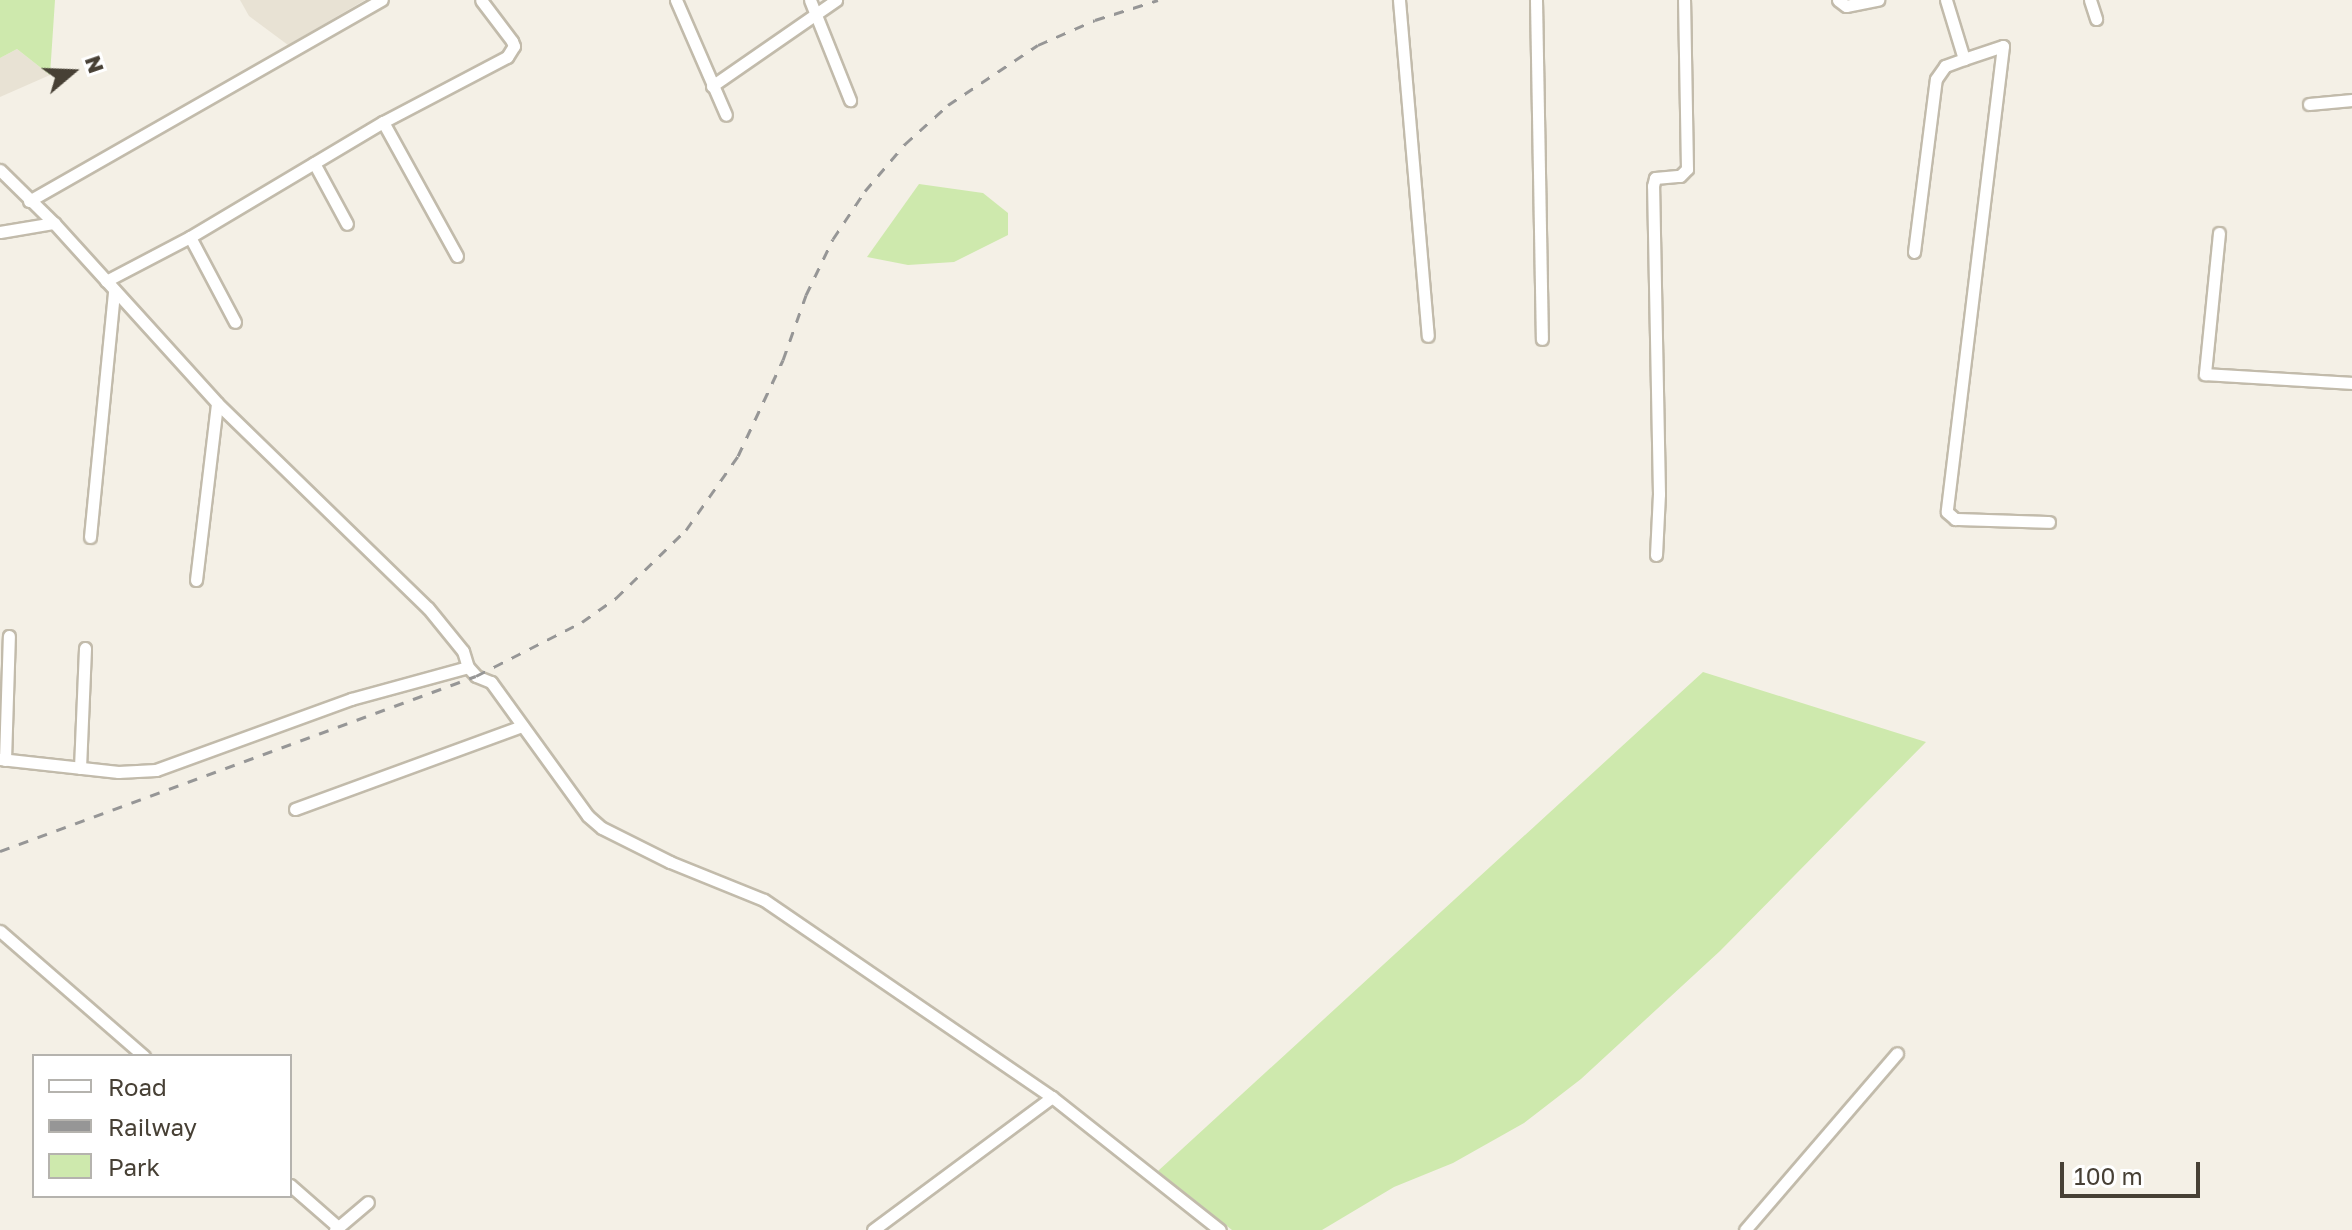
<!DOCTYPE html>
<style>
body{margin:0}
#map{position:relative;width:2352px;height:1230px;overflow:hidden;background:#f4f0e6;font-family:"Golos Text",sans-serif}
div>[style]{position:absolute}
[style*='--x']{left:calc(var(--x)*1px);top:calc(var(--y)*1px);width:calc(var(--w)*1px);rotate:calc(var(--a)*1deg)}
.residential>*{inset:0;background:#e8e2d4}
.green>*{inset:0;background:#cee9ad}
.roads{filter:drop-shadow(2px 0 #c2bbab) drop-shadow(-2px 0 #c2bbab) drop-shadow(0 2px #c2bbab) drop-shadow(0 -2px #c2bbab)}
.minor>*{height:11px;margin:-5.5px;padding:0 5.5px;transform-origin:5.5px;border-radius:5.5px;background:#fff}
.rail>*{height:3px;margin-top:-1.5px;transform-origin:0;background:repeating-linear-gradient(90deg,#969696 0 10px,transparent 0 20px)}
span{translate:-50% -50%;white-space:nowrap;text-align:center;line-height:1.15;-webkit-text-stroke:6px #fff;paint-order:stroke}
.legend{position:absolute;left:32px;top:1054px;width:260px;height:144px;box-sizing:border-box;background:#fff;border:2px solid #b5b3ae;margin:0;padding:10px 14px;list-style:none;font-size:24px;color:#474035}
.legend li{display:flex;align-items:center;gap:16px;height:40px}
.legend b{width:40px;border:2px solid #b5b3ae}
.north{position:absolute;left:32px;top:32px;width:80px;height:80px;-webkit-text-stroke:6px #fff;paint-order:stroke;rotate:71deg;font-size:22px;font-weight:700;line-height:32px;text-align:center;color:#474035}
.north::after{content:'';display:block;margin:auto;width:28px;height:36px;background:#474035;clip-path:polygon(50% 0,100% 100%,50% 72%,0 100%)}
.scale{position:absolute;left:2060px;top:1162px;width:140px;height:36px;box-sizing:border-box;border:4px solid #474035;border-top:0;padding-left:10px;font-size:24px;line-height:28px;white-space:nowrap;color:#474035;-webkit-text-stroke:6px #fff;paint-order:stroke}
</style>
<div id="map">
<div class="residential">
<div style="clip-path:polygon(240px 0,365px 0,288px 45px,249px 16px)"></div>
<div style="clip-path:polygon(17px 49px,50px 75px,0 97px,0 58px)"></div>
</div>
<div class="green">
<div style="clip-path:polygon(0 0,55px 0,50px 75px,17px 49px,0 58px)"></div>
<div style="clip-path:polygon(919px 184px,983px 193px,1008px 213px,1008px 235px,954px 262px,908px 265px,867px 257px)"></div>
<div style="clip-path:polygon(1703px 672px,1926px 742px,1720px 951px,1581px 1079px,1524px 1123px,1453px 1163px,1394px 1187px,1322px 1230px,1232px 1230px,1158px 1171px)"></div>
</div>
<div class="roads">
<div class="minor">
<div style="--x:676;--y:0;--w:125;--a:66.5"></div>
<div style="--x:810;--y:0;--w:108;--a:68.2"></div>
<div style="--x:1399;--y:0;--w:337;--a:85.1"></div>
<div style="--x:1536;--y:0;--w:339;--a:89"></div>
<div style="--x:1838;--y:0;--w:10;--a:37"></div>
<div style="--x:1846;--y:6;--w:33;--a:-11"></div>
<div style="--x:1946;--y:0;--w:62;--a:73"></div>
<div style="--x:1964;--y:59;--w:41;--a:-18.4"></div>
<div style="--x:2003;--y:46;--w:469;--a:96.9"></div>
<div style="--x:1947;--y:512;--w:11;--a:41"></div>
<div style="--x:1955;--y:519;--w:94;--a:1.8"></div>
<div style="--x:2090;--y:0;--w:20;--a:72"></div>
<div style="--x:712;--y:86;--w:151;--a:-34.7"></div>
<div style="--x:2309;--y:104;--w:43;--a:-5.3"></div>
<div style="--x:383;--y:122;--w:153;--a:61.1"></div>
<div style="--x:314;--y:163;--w:69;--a:61.6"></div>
<div style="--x:0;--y:170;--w:76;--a:44.5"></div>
<div style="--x:54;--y:223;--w:243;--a:47.8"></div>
<div style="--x:217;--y:403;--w:294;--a:44.2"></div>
<div style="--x:428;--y:608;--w:55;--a:50.9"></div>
<div style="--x:463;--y:651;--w:17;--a:73"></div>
<div style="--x:468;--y:667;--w:12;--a:48"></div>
<div style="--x:476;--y:676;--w:16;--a:22"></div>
<div style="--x:491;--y:682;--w:165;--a:54.1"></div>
<div style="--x:588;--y:816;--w:18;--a:41"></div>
<div style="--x:602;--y:828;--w:76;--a:26.6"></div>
<div style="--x:670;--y:862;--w:101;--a:22"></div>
<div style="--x:764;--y:900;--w:349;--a:34.4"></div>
<div style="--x:1052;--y:1097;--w:214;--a:38.4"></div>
<div style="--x:29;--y:201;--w:406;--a:-29.7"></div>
<div style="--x:0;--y:232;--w:55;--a:-9.5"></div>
<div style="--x:2219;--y:233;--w:142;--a:95.7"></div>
<div style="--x:2205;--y:374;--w:147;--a:3.5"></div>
<div style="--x:190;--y:237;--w:96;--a:62.1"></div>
<div style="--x:1914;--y:252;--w:174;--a:-82.8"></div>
<div style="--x:1936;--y:79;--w:16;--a:-55"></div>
<div style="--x:1945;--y:66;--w:20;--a:-20"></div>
<div style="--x:106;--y:281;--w:95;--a:-27.6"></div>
<div style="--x:190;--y:237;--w:225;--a:-30.8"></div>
<div style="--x:383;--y:122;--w:140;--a:-27.7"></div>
<div style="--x:507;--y:57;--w:13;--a:-58"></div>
<div style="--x:514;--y:46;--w:5;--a:-112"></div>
<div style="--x:512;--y:41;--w:51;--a:-127.1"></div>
<div style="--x:90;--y:537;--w:247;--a:-84.4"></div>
<div style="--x:1656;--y:555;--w:61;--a:-87.2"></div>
<div style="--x:1659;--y:494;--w:308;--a:-91.1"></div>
<div style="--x:1653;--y:186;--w:8;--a:-76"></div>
<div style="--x:1655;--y:178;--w:25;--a:-5"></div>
<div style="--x:1680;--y:176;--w:10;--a:-45"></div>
<div style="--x:1687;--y:169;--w:169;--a:-91"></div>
<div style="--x:196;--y:580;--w:178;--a:-83.2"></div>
<div style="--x:0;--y:759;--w:119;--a:6.3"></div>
<div style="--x:118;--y:772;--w:38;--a:-3"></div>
<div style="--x:156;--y:770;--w:208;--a:-20"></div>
<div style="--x:351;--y:699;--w:121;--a:-15.3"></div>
<div style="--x:5;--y:760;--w:124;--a:-88.2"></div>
<div style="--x:80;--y:768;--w:120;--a:-87.6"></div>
<div style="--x:295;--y:809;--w:242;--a:-20.1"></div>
<div style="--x:0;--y:931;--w:191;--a:41"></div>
<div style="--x:290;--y:1185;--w:64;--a:41.2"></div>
<div style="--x:335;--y:1230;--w:43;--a:-40.3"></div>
<div style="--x:873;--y:1230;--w:223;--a:-36.6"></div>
<div style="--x:1745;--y:1230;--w:233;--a:-49.3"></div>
</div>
</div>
<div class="rail">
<div style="--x:0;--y:851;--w:507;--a:-20.19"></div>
<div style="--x:476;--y:676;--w:119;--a:-27"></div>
<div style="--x:582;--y:622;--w:42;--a:-35.2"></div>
<div style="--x:616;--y:598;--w:98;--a:-44.2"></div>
<div style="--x:686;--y:530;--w:90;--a:-54.9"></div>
<div style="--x:738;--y:456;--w:106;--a:-64.9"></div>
<div style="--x:783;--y:360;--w:69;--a:-70.5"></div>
<div style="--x:806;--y:295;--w:62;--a:-64.3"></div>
<div style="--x:833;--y:239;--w:58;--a:-56.3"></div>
<div style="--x:865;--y:191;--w:62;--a:-49.6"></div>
<div style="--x:905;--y:144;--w:58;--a:-42.2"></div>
<div style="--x:948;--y:105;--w:108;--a:-33.7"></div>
<div style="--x:1038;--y:45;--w:62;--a:-23.7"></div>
<div style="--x:1095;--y:20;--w:66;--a:-17.6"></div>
</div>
<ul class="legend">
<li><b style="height:10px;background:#fff"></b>Road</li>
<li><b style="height:10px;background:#969696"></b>Railway</li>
<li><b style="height:22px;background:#cee9ad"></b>Park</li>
</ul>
<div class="north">N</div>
<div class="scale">100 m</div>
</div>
